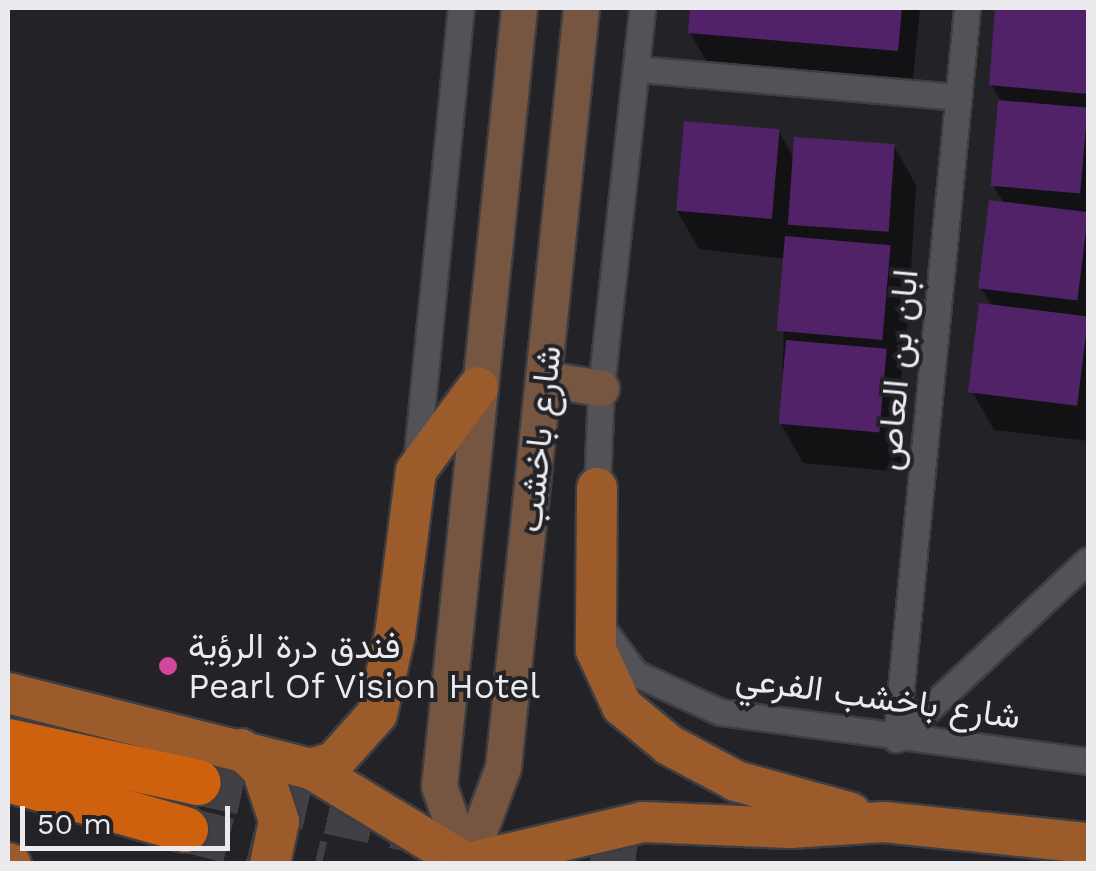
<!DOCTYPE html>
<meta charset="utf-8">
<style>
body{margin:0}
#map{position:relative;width:1096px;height:871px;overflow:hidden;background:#232327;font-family:"Work Sans",Vazirmatn,sans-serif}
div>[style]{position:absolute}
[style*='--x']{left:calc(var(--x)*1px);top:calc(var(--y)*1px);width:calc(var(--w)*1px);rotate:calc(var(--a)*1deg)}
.shadow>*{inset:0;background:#0007}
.building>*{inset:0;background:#512267;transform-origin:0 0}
.highway-tunnel>*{height:45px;margin-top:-22.5px;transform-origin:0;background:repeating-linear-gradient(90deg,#414145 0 45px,transparent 0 67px)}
.roads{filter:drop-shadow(2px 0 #3e3d41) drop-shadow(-2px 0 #3e3d41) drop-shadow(0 2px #3e3d41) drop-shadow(0 -2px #3e3d41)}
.street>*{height:25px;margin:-12.5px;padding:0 12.5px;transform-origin:12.5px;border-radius:12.5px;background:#525257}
.secondary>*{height:35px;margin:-17.5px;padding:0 17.5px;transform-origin:17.5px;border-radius:17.5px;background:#775641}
.primary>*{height:40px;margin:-20px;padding:0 20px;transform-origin:20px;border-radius:20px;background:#9c5b2b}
.highway>*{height:45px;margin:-22.5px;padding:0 22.5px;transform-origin:22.5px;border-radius:22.5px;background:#ce610d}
.dots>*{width:28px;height:28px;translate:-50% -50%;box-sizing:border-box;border:5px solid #232327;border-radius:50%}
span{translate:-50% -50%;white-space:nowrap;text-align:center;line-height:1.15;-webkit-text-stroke:8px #232327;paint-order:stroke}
.street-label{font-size:35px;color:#ebeaee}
.poi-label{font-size:35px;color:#ebeaee}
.left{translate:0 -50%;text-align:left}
.frame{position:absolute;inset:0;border:10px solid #ebeaee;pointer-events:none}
.scale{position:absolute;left:20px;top:806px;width:210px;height:45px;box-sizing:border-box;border:5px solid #ebeaee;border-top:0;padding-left:12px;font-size:30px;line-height:35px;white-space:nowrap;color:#ebeaee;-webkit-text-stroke:8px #232327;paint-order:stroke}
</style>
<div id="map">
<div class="shadow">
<div style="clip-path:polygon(693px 8px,920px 8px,913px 79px,707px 62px,690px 33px)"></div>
<div style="clip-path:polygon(998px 8px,1088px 8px,1088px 441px,994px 430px,972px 391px,993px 307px,981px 288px,1004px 204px,993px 185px,1000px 100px,991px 84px)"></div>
<div style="clip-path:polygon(779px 132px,795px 160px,894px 146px,916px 185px,911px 270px,902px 270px,912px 287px,901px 378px,908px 391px,901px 472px,803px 463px,781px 424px,786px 259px,699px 249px,676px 209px)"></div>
</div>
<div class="building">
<div style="clip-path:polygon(690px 8px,902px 8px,898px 51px,688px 33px)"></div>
<div style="clip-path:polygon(995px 8px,1088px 8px,1088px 94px,989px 85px)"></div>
<div style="left:998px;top:100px;width:90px;height:86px;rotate:5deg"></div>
<div style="left:684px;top:121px;width:96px;height:90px;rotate:5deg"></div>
<div style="left:794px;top:137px;width:101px;height:88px;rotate:4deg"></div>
<div style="left:989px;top:200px;width:100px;height:89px;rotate:7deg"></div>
<div style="left:785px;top:236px;width:106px;height:95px;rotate:5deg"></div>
<div style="left:979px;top:303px;width:110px;height:90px;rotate:7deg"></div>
<div style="left:786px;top:340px;width:101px;height:84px;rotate:5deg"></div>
</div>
<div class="highway-tunnel">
<div style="--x:198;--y:782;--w:213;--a:12.5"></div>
<div style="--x:185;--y:829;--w:141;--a:14.3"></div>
<div style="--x:524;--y:849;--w:118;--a:7.3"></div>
</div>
<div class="roads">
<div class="street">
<div style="--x:637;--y:69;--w:322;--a:5"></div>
<div style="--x:416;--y:465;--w:459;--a:-84.4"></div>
<div style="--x:597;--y:488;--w:100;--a:-87.7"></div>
<div style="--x:601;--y:388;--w:382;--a:-83.8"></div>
<div style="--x:600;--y:625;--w:59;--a:53.9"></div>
<div style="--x:635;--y:673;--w:94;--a:24.6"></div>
<div style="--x:720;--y:712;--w:371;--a:7.6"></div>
<div style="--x:896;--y:739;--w:734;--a:-84.45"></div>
<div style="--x:896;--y:739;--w:262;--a:-43"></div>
</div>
<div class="secondary">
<div style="--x:546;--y:379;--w:56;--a:9.3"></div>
<div style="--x:466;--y:864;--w:83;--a:-109.1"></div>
<div style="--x:439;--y:786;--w:782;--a:-84.13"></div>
<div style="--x:467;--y:864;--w:103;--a:-69.6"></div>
<div style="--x:503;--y:767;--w:763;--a:-84.13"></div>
</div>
<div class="primary">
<div style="--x:597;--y:488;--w:162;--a:90.4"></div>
<div style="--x:596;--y:650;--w:62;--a:65.1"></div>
<div style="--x:622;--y:706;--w:61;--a:39.7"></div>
<div style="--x:669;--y:745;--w:76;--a:28.2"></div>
<div style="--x:736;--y:781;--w:119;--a:15.5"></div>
<div style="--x:8;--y:693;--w:312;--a:14.1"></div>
<div style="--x:311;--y:769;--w:24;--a:-17"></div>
<div style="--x:334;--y:762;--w:64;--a:-48.1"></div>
<div style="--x:377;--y:714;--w:81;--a:-77.2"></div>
<div style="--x:395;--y:635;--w:165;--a:-82.7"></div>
<div style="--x:416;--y:471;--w:104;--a:-53.6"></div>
<div style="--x:241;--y:749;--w:29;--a:44"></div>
<div style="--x:262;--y:769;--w:55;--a:71.9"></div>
<div style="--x:279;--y:821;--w:44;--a:101.8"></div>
<div style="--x:311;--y:769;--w:183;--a:31.3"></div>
<div style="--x:8;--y:863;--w:3;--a:18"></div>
<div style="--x:464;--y:864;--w:184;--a:-13.2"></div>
<div style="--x:643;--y:822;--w:147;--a:2.3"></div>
<div style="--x:790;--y:828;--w:94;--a:-3.7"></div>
<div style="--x:884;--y:822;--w:205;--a:5.9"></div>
</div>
<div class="highway">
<div style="--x:8;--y:741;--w:194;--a:12.2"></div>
<div style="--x:8;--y:779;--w:184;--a:15.8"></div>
</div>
</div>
<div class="dots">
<div style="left:168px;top:666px;background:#d1479c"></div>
</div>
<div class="street-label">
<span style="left:897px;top:370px;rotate:-85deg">ابان بن العاص</span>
<span style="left:539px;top:439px;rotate:-84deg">شارع باخشب</span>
<span style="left:878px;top:697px;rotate:8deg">شارع باخشب الفرعي</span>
</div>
<div class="poi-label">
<span class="left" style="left:188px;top:666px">فندق درة الرؤية<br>Pearl Of Vision Hotel</span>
</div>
<div class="frame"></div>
<div class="scale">50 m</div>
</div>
